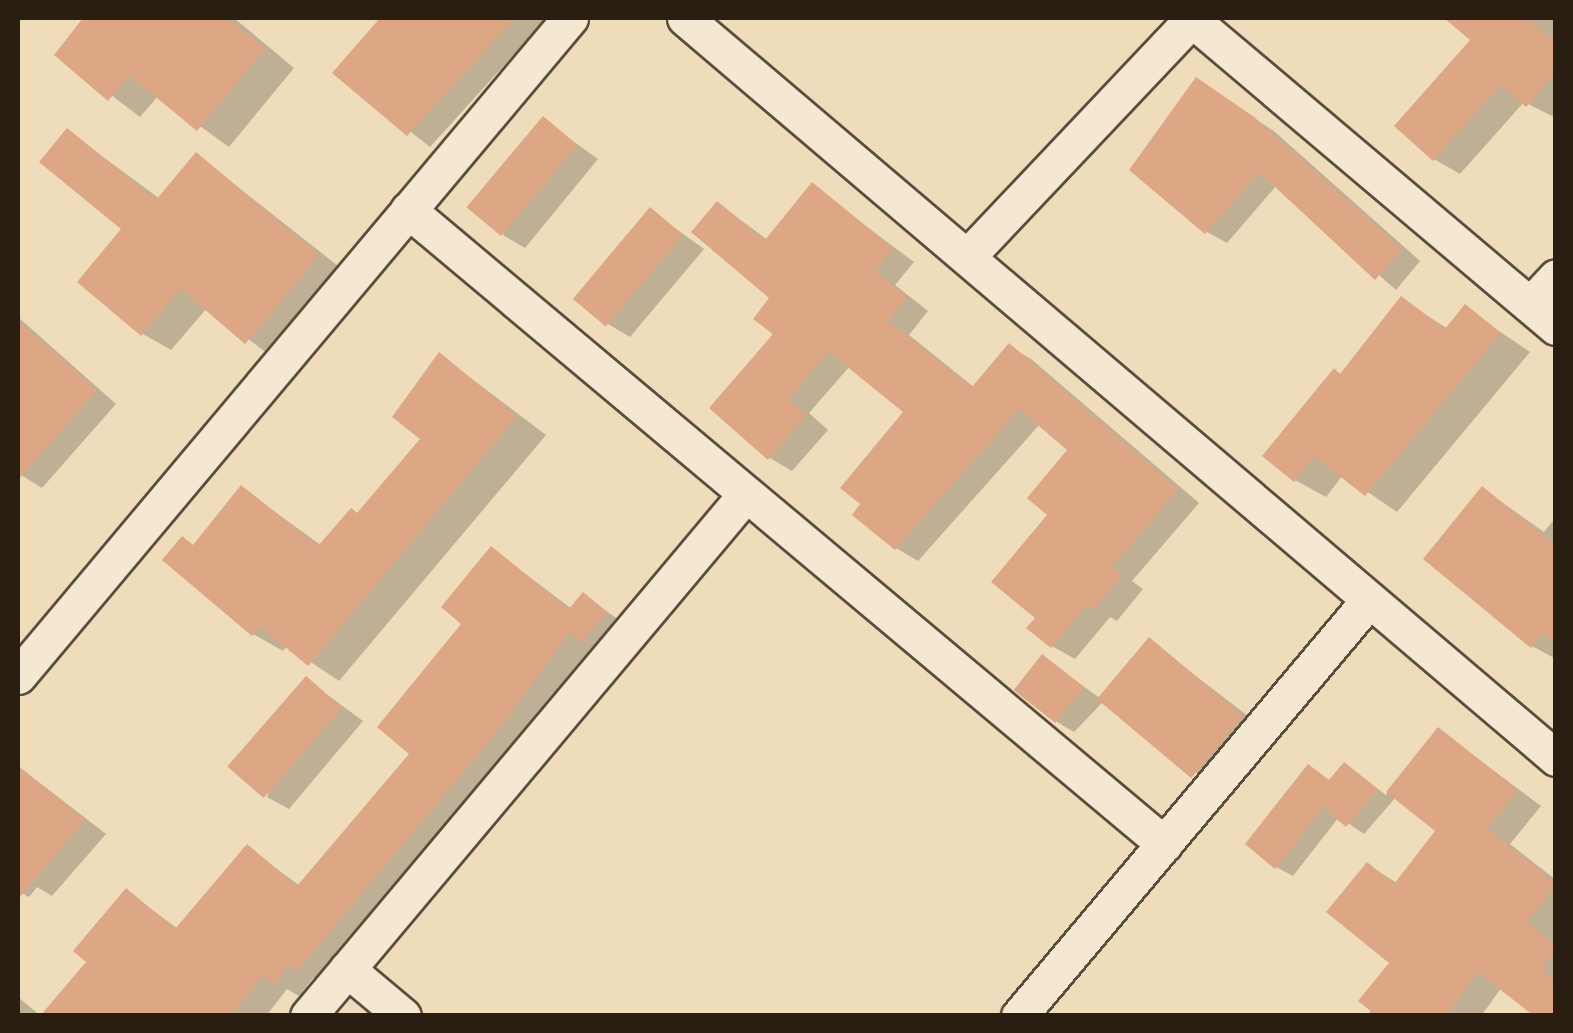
<!DOCTYPE html>
<style>
body{margin:0}
#map{position:relative;width:1573px;height:1033px;overflow:hidden;background:#efdcbb;font-family:"IM FELL Double Pica",serif}
div>[style]{position:absolute}
[style*='--x']{left:calc(var(--x)*1px);top:calc(var(--y)*1px);width:calc(var(--w)*1px);rotate:calc(var(--a)*1deg)}
.shadow>*{inset:0;background:#0003}
.building>*{inset:0;background:#dda685;transform-origin:0 0}
.roads{filter:drop-shadow(2px 0 #5b4d3c) drop-shadow(-2px 0 #5b4d3c) drop-shadow(0 2px #5b4d3c) drop-shadow(0 -2px #5b4d3c)}
.minor>*{height:35px;margin:-17.5px;padding:0 17.5px;transform-origin:17.5px;border-radius:17.5px;background:#f5e8d3}
span{translate:-50% -50%;white-space:nowrap;text-align:center;line-height:1.15;-webkit-text-stroke:8px #f5e8d3;paint-order:stroke}
.frame{position:absolute;inset:0;border:20px solid #2a1d11;pointer-events:none}
</style>
<div id="map">
<div class="shadow">
<div style="clip-path:polygon(86px 18px,234px 18px,294px 68px,229px 147px,158px 96px,140px 117px,57px 54px)"></div>
<div style="clip-path:polygon(383px 18px,547px 18px,430px 147px,336px 73px)"></div>
<div style="clip-path:polygon(1447px 18px,1556px 18px,1556px 118px,1524px 102px,1460px 174px,1434px 159px,1474px 40px)"></div>
<div style="clip-path:polygon(1216px 92px,1275px 132px,1420px 261px,1396px 290px,1277px 185px,1227px 243px,1207px 232px)"></div>
<div style="clip-path:polygon(543px 120px,598px 159px,525px 248px,503px 235px)"></div>
<div style="clip-path:polygon(68px 131px,160px 199px,197px 155px,347px 273px,275px 359px,207px 308px,171px 350px,143px 334px,124px 229px)"></div>
<div style="clip-path:polygon(812px 186px,914px 262px,895px 285px,928px 311px,909px 335px,975px 388px,1009px 346px,1031px 359px,1199px 503px,1132px 581px,1143px 589px,1117px 621px,1110px 617px,1075px 659px,1052px 646px,1038px 618px,1050px 514px,1070px 449px,1040px 424px,918px 561px,896px 548px,907px 412px,850px 366px,809px 413px,828px 430px,792px 471px,770px 458px,773px 298px,718px 204px,768px 240px)"></div>
<div style="clip-path:polygon(650px 210px,704px 249px,630px 337px,608px 324px)"></div>
<div style="clip-path:polygon(1401px 299px,1448px 329px,1465px 308px,1530px 352px,1397px 512px,1343px 475px,1326px 497px,1295px 480px,1342px 376px)"></div>
<div style="clip-path:polygon(18px 317px,116px 404px,42px 488px,18px 473px)"></div>
<div style="clip-path:polygon(440px 355px,546px 435px,339px 681px,287px 646px,283px 651px,253px 634px,196px 547px,242px 488px,322px 546px,359px 515px,423px 438px)"></div>
<div style="clip-path:polygon(1483px 489px,1544px 532px,1556px 517px,1556px 659px,1532px 646px)"></div>
<div style="clip-path:polygon(492px 549px,572px 609px,584px 595px,629px 627px,607px 655px,593px 647px,322px 983px,313px 978px,299px 996px,287px 989px,266px 1016px,66px 1016px,127px 891px,178px 929px,247px 847px,300px 886px,413px 753px)"></div>
<div style="clip-path:polygon(1149px 640px,1274px 736px,1225px 794px,1104px 701px,1074px 732px,1052px 719px,1043px 657px,1101px 699px)"></div>
<div style="clip-path:polygon(306px 679px,363px 721px,289px 809px,267px 797px)"></div>
<div style="clip-path:polygon(1439px 730px,1541px 806px,1510px 844px,1556px 880px,1556px 1016px,1528px 1016px,1532px 1010px,1502px 987px,1481px 1016px,1368px 1016px,1393px 963px,1368px 865px,1397px 883px,1439px 830px,1396px 797px,1364px 834px,1339px 817px,1293px 876px,1276px 867px,1309px 768px,1331px 781px,1345px 765px,1386px 795px)"></div>
<div style="clip-path:polygon(18px 766px,106px 834px,52px 896px,37px 887px,29px 897px,18px 891px)"></div>
<div style="clip-path:polygon(18px 997px,41px 1016px,18px 1016px)"></div>
</div>
<div class="building">
<div style="clip-path:polygon(83px 18px,227px 18px,265px 48px,197px 131px,129px 75px,108px 101px,54px 55px)"></div>
<div style="clip-path:polygon(380px 18px,515px 18px,407px 136px,332px 73px)"></div>
<div style="clip-path:polygon(1444px 18px,1527px 18px,1556px 42px,1556px 72px,1526px 107px,1500px 85px,1433px 161px,1394px 126px,1470px 40px)"></div>
<div style="clip-path:polygon(1196px 77px,1254px 117px,1402px 249px,1375px 280px,1259px 172px,1205px 234px,1129px 170px)"></div>
<div style="left:543px;top:116px;width:45px;height:119px;rotate:40deg"></div>
<div style="clip-path:polygon(67px 128px,156px 200px,196px 152px,319px 255px,245px 344px,181px 289px,141px 336px,77px 282px,121px 229px,39px 162px)"></div>
<div style="clip-path:polygon(812px 182px,893px 248px,875px 271px,907px 297px,888px 321px,972px 387px,1009px 343px,1178px 489px,1112px 567px,1122px 575px,1094px 610px,1087px 605px,1051px 648px,1026px 628px,1035px 618px,991px 582px,1047px 515px,1027px 498px,1067px 450px,1019px 409px,895px 550px,852px 515px,860px 504px,840px 488px,903px 412px,829px 352px,788px 399px,807px 415px,768px 460px,709px 408px,773px 334px,753px 319px,769px 298px,691px 232px,717px 201px,765px 240px)"></div>
<div style="left:650px;top:207px;width:43px;height:120px;rotate:40deg"></div>
<div style="clip-path:polygon(1401px 296px,1445px 329px,1465px 304px,1501px 333px,1365px 496px,1314px 456px,1294px 482px,1262px 456px,1334px 368px,1340px 374px)"></div>
<div style="clip-path:polygon(18px 320px,97px 390px,18px 480px)"></div>
<div style="clip-path:polygon(439px 352px,517px 416px,308px 666px,260px 626px,252px 636px,162px 560px,182px 536px,193px 545px,241px 485px,318px 546px,351px 508px,357px 513px,420px 439px,392px 417px)"></div>
<div style="clip-path:polygon(1482px 486px,1556px 546px,1556px 643px,1543px 633px,1531px 648px,1423px 559px)"></div>
<div style="clip-path:polygon(491px 546px,569px 609px,583px 592px,607px 612px,582px 643px,569px 633px,493px 737px,297px 971px,289px 965px,274px 984px,263px 976px,231px 1016px,40px 1016px,86px 962px,73px 951px,126px 888px,175px 929px,247px 844px,297px 886px,409px 754px,377px 727px,461px 624px,441px 607px)"></div>
<div style="left:1149px;top:637px;width:123px;height:81px;rotate:40deg"></div>
<div style="left:1042px;top:654px;width:53px;height:46px;rotate:38deg"></div>
<div style="left:306px;top:676px;width:48px;height:120px;rotate:41deg"></div>
<div style="clip-path:polygon(1438px 727px,1518px 790px,1487px 828px,1556px 884px,1527px 922px,1556px 945px,1543px 971px,1556px 981px,1556px 1016px,1534px 1016px,1478px 972px,1445px 1016px,1377px 1016px,1358px 1001px,1389px 963px,1326px 912px,1367px 862px,1394px 884px,1435px 831px,1386px 792px)"></div>
<div style="clip-path:polygon(1344px 762px,1378px 789px,1346px 827px,1323px 807px,1275px 869px,1245px 844px,1308px 764px,1329px 780px)"></div>
<div style="clip-path:polygon(18px 766px,85px 820px,18px 899px)"></div>
</div>
<div class="roads">
<div class="minor">
<div style="--x:685;--y:18;--w:1143;--a:40.35"></div>
<div style="--x:1190;--y:18;--w:479;--a:40.2"></div>
<div style="--x:408;--y:210;--w:987;--a:39.98"></div>
<div style="--x:967;--y:257;--w:329;--a:-46.6"></div>
<div style="--x:1530;--y:305;--w:38;--a:-47"></div>
<div style="--x:18;--y:676;--w:859;--a:-50.01"></div>
<div style="--x:347;--y:969;--w:73;--a:40"></div>
<div style="--x:308;--y:1016;--w:681;--a:-50"></div>
<div style="--x:1019;--y:1016;--w:544;--a:-49.92"></div>
</div>
</div>
<div class="frame"></div>
</div>
